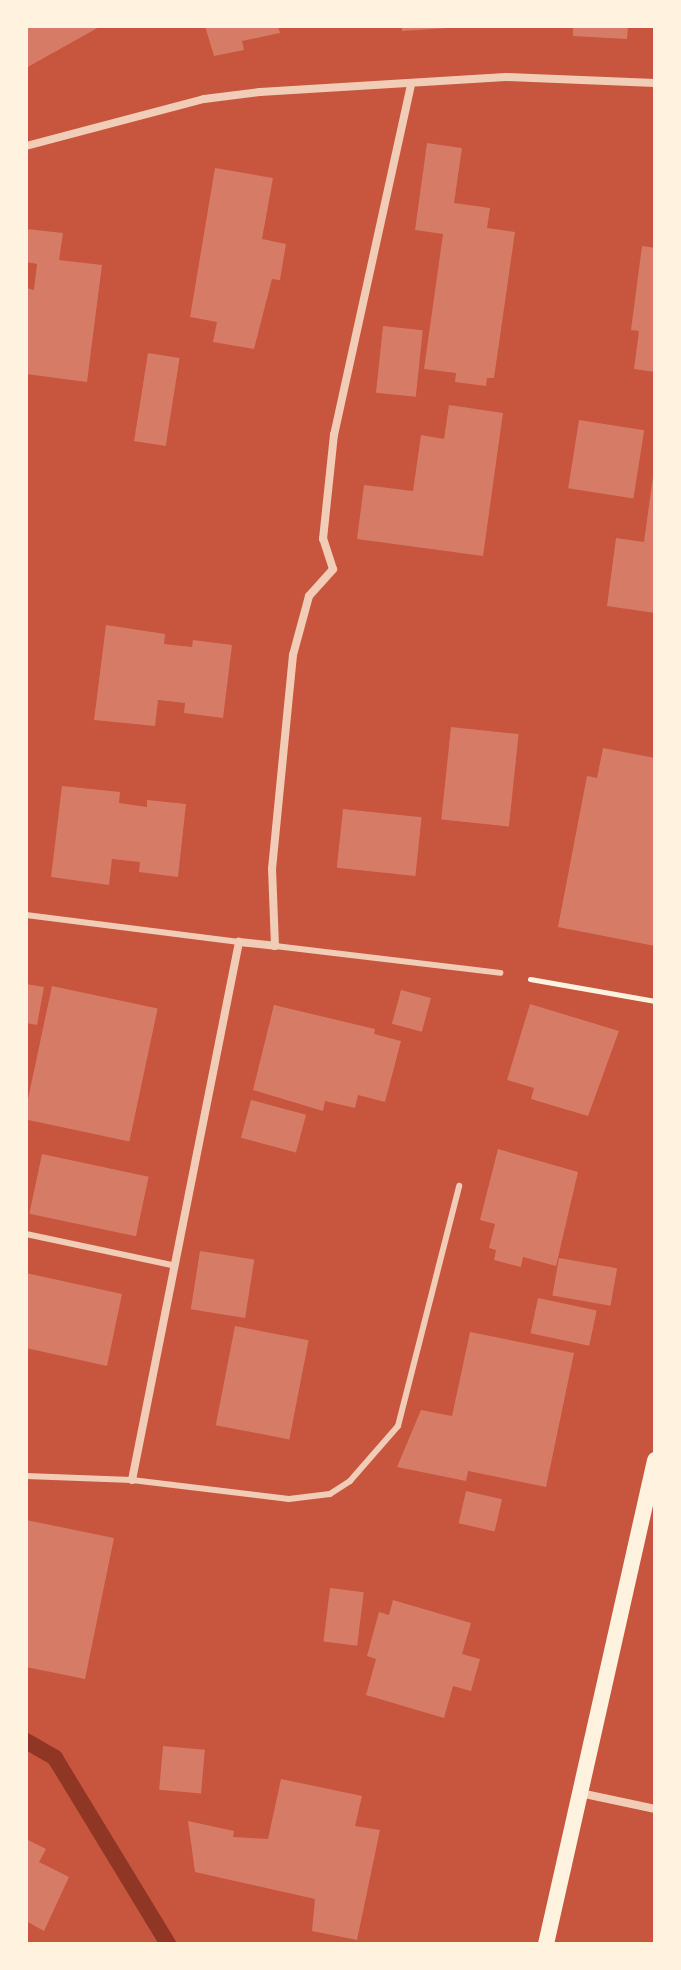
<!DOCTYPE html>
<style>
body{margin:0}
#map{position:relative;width:681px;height:1970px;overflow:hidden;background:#c8553d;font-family:"Fira Sans Condensed",sans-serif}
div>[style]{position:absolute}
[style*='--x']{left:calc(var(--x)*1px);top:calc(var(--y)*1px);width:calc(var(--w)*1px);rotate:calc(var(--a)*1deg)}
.stream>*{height:16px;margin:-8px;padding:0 8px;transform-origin:8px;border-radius:8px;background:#8f3625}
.building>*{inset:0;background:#d67c66;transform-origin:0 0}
.path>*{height:5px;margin:-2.5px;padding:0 2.5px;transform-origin:2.5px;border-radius:2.5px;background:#fff3e0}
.service>*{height:6px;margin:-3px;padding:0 3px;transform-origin:3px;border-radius:3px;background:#f1ccb7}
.minor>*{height:8px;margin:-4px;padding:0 4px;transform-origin:4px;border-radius:4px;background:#f1ccb7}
.secondary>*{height:16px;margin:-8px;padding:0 8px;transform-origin:8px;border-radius:8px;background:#fff3e0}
span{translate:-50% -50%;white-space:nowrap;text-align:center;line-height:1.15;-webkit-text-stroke:7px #fff3e0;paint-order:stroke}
.frame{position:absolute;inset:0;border:28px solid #fff3e0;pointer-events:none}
</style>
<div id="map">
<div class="stream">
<div style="--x:26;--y:1741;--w:34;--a:30"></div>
<div style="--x:55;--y:1758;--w:218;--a:58.7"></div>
</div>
<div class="building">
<div style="clip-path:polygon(26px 26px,101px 26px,26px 68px)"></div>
<div style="clip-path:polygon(205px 26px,278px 26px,280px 33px,242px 41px,244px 50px,214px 56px)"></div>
<div style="clip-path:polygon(402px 26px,448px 26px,448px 28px,402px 31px)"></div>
<div style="clip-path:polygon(573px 26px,628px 26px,627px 39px,573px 36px)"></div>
<div style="clip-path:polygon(427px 143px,462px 148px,454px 203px,490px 208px,487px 228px,515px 232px,494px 378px,487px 378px,486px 386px,455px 382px,456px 373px,424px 369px,443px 234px,415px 230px)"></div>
<div style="clip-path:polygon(215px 168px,273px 178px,262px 239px,286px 244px,280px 280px,272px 279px,254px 349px,213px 342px,217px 322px,190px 317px)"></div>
<div style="clip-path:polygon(26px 229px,63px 233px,59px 260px,102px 265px,87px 382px,26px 374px,26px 288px,34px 290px,37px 264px,26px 262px)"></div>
<div style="clip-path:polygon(642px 246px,655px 248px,655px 372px,634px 369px,639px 331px,631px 330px)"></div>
<div style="left:383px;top:326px;width:40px;height:67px;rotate:6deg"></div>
<div style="left:148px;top:353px;width:32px;height:89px;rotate:9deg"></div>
<div style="clip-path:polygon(449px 405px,503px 413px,483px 556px,357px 539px,364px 485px,413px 491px,421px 435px,444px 439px)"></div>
<div style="left:579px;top:420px;width:66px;height:69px;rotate:9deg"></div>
<div style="clip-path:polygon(653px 476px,655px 613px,607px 606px,616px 538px,644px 542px)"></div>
<div style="clip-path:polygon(106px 625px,165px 634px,164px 644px,192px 647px,193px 640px,232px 645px,223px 718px,184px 713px,185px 703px,158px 700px,155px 726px,94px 720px)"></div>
<div style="left:451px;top:727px;width:68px;height:93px;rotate:6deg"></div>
<div style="clip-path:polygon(603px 748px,655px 758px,655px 946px,558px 927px,587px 776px,597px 778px)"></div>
<div style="clip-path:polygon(62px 786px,120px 792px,119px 803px,147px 807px,147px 800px,186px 804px,178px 877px,139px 872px,140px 862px,112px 859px,109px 885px,51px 877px)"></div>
<div style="left:343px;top:809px;width:79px;height:59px;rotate:6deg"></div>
<div style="clip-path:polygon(26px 984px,44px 987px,37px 1025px,26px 1023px)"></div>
<div style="left:52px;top:986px;width:108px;height:136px;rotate:12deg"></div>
<div style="left:401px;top:990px;width:31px;height:35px;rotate:15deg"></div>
<div style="clip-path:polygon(530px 1004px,619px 1031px,588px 1116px,531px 1099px,534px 1088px,507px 1080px)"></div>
<div style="clip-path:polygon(274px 1005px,375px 1029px,374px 1034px,401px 1041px,385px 1102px,358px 1095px,355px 1108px,325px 1101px,323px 1111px,253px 1090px)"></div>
<div style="left:251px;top:1100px;width:57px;height:39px;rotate:15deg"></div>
<div style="clip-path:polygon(498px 1149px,578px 1172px,556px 1266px,523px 1257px,521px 1267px,494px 1260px,496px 1250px,489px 1248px,495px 1224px,480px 1220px)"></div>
<div style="left:42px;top:1154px;width:109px;height:61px;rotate:12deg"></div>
<div style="left:200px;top:1251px;width:55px;height:59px;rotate:9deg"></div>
<div style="left:559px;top:1258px;width:59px;height:38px;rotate:10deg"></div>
<div style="clip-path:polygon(26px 1273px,122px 1294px,107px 1366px,26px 1348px)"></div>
<div style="left:538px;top:1298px;width:60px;height:36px;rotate:12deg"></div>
<div style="left:235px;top:1326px;width:75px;height:101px;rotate:11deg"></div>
<div style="clip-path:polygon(470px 1332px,574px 1353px,546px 1487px,468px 1471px,466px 1481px,397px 1467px,421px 1410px,452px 1416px)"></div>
<div style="left:466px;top:1491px;width:37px;height:33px;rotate:13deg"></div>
<div style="clip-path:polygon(26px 1520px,114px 1538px,85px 1679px,26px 1667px)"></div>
<div style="left:330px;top:1588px;width:34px;height:54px;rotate:7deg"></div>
<div style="clip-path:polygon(393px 1600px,471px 1623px,462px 1654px,480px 1659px,471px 1691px,453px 1686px,444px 1718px,366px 1695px,376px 1659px,367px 1656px,379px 1612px,389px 1615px)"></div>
<div style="left:163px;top:1746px;width:42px;height:44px;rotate:5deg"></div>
<div style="clip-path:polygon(281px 1779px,362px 1796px,355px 1826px,380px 1830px,357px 1940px,312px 1931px,315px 1899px,195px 1872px,188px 1821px,234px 1831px,233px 1837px,268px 1839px)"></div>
<div style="clip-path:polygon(26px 1839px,46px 1849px,39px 1862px,69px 1877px,44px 1931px,26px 1921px)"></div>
</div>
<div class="path">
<div style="--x:530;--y:979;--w:127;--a:10"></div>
</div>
<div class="service">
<div style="--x:26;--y:915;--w:215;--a:7.2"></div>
<div style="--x:275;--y:946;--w:227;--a:6.8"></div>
<div style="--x:26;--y:1234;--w:149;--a:12"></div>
<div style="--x:26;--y:1476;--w:106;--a:2.2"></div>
<div style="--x:132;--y:1480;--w:158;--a:6.9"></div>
<div style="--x:289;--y:1499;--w:41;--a:-7"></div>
<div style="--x:330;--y:1494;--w:24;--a:-33"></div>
<div style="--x:350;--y:1481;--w:73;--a:-48.9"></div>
<div style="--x:398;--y:1426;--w:248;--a:-75.7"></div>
</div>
<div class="minor">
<div style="--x:26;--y:146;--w:184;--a:-14.8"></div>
<div style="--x:204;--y:99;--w:56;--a:-7.1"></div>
<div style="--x:260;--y:92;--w:246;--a:-3.5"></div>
<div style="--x:506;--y:77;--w:149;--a:2.3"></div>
<div style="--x:132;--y:1480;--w:549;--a:-78.75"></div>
<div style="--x:239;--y:942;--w:36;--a:6"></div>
<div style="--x:275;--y:946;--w:77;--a:-92.2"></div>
<div style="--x:272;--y:869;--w:215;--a:-84.4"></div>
<div style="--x:293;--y:655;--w:61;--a:-74.8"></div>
<div style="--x:309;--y:596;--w:36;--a:-48"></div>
<div style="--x:333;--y:569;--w:32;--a:-108"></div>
<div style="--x:323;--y:539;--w:105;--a:-84"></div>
<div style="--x:334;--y:435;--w:357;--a:-77.6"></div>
<div style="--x:580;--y:1793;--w:77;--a:12"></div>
</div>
<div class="secondary">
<div style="--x:546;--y:1944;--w:496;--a:-77.3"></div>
</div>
<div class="frame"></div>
</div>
